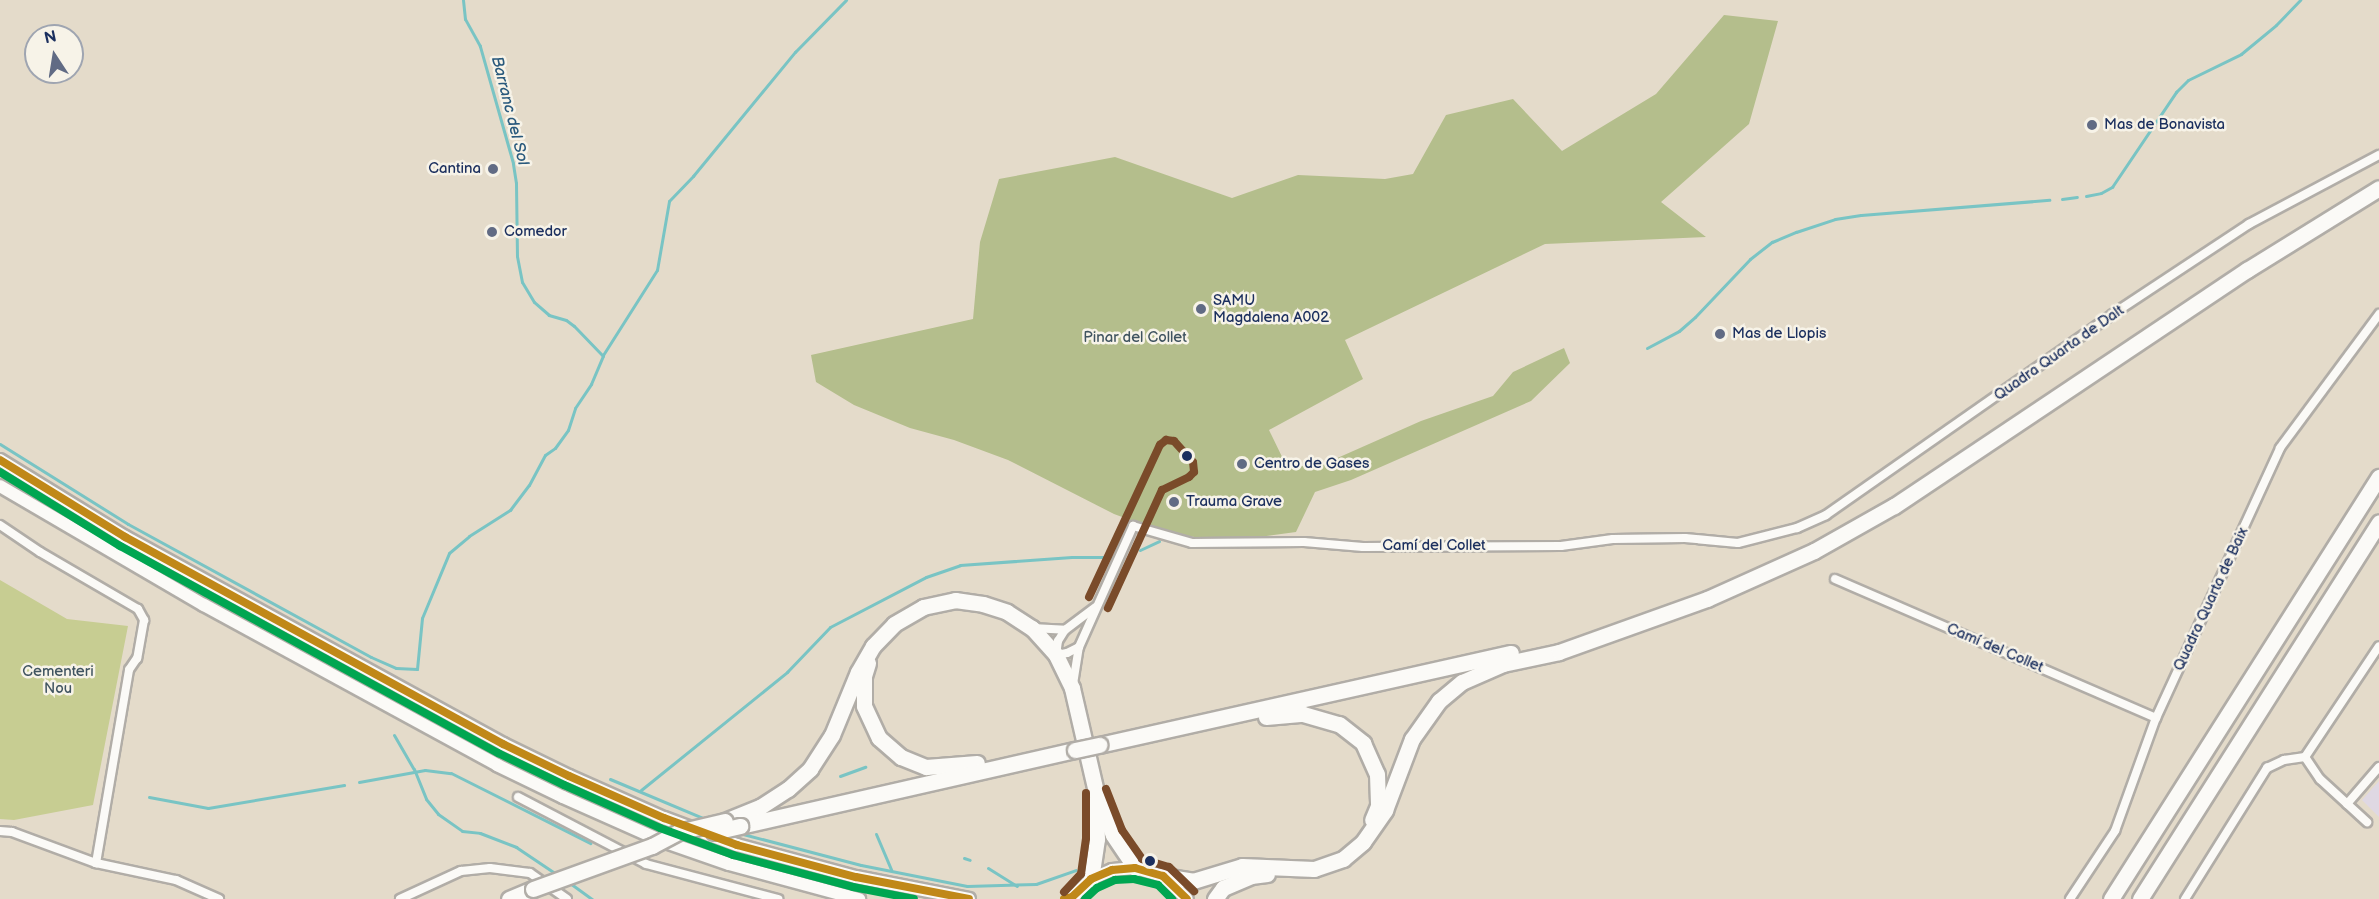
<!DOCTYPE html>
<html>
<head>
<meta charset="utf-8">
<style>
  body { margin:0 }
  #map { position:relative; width:2379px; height:899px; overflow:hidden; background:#e4dbca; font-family:"Balsamiq Sans",sans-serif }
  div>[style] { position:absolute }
  .built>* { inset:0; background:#dfd8e3 }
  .green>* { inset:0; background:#c7cd92 }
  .forest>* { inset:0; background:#b4be8c }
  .stream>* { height:3px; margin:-1.5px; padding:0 1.5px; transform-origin:1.5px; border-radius:1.5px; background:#79c4c4 }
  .roads { filter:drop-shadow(2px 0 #b1ada7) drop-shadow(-2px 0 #b1ada7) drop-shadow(0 2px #b1ada7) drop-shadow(0 -2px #b1ada7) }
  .street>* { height:8px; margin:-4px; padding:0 4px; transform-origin:4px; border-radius:4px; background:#fbfaf7 }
  .secondary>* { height:12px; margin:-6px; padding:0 6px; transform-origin:6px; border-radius:6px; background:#fbfaf7 }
  .highway>* { height:15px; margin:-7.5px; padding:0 7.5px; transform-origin:7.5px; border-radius:7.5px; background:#fbfaf7 }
  .bridges { filter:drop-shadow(2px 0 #b1ada7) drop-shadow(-2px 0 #b1ada7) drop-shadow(0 2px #b1ada7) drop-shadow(0 -2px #b1ada7) }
  .highway-bridge>* { height:15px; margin:-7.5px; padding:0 7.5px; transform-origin:7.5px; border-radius:7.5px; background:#fbfaf7 }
  .bus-1>* { height:8px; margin:-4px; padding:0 4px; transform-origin:4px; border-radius:4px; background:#c08818 }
  .bus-2>* { height:8px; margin:-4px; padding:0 4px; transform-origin:4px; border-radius:4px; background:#00a651 }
  .bus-3>* { height:8px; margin:-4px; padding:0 4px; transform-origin:4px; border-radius:4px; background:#7a4b2a }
  .dots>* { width:16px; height:16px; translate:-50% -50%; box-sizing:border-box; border:3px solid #f7f3e8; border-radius:50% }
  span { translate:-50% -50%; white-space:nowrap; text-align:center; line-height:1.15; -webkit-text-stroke:5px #f7f3e8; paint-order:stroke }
  .poi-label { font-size:15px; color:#1b2f5e }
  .left { translate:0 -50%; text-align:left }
  .right { translate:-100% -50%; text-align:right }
  .park-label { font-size:15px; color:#405460 }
  .street-label { font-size:15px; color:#1b2f5e }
  .water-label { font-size:16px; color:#29597c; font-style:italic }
  .north { position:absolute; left:24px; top:24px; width:60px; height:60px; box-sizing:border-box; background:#f7f3e8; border:2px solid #9fa5b1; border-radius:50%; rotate:348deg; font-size:16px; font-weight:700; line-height:24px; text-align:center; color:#1b2f5e }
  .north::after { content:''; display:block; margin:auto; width:21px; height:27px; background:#616b84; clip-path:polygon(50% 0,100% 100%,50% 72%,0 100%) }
</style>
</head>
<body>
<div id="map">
  <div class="built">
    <i style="clip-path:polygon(2379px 781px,2379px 817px,2362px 800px)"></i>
  </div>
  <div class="green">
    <i style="clip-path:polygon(0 580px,67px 619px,128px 626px,93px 805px,14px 820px,0 819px)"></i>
  </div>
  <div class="forest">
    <i style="clip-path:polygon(1724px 15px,1778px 21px,1749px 124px,1661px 202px,1706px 237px,1545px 244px,1345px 340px,1363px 379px,1269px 430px,1286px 465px,1317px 467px,1421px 421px,1493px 396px,1513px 372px,1564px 348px,1570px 363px,1531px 401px,1351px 480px,1315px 492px,1296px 532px,1223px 542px,1160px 531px,1114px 514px,1008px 460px,954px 440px,910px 428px,854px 405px,816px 382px,811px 355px,973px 319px,980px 242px,999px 179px,1115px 157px,1232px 198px,1298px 175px,1385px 179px,1413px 174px,1446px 115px,1513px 99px,1562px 151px,1656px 94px)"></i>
  </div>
  <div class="stream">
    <i style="left:2086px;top:196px;width:15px;rotate:-11deg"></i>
    <i style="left:2101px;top:193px;width:13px;rotate:-29deg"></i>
    <i style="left:2112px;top:187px;width:115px;rotate:-56deg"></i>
    <i style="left:2176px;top:92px;width:17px;rotate:-45deg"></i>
    <i style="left:2188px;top:80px;width:59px;rotate:-26.1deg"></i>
    <i style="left:2241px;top:54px;width:45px;rotate:-39.6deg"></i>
    <i style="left:2276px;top:25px;width:35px;rotate:-46deg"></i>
    <i style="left:2062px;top:199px;width:15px;rotate:-8deg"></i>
    <i style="left:1647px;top:348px;width:36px;rotate:-28deg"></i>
    <i style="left:1679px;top:331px;width:21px;rotate:-41deg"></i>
    <i style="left:1695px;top:317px;width:80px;rotate:-46.5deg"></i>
    <i style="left:1750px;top:259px;width:28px;rotate:-38deg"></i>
    <i style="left:1772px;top:242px;width:26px;rotate:-23deg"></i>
    <i style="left:1796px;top:232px;width:41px;rotate:-18.4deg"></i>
    <i style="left:1835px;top:219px;width:26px;rotate:-9deg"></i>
    <i style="left:1861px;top:215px;width:189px;rotate:-4.6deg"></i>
    <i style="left:603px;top:355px;width:101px;rotate:-57.6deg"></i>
    <i style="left:657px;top:270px;width:70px;rotate:-80.1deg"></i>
    <i style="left:669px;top:201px;width:35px;rotate:-46deg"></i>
    <i style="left:693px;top:176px;width:161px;rotate:-50.6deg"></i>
    <i style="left:795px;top:52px;width:73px;rotate:-45.6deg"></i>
    <i style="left:0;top:444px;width:151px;rotate:32deg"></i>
    <i style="left:128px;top:524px;width:277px;rotate:28.7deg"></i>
    <i style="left:371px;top:657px;width:27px;rotate:24deg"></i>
    <i style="left:396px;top:668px;width:21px;rotate:3deg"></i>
    <i style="left:417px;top:669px;width:51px;rotate:-84.4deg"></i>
    <i style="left:422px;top:618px;width:70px;rotate:-67.4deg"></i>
    <i style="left:449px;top:553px;width:26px;rotate:-40deg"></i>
    <i style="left:469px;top:536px;width:49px;rotate:-32.4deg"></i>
    <i style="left:510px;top:510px;width:31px;rotate:-53deg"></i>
    <i style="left:529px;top:485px;width:34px;rotate:-62deg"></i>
    <i style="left:545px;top:455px;width:12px;rotate:-35deg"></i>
    <i style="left:555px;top:448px;width:22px;rotate:-54deg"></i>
    <i style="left:568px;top:430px;width:23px;rotate:-72deg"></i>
    <i style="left:575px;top:408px;width:29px;rotate:-56deg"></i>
    <i style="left:591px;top:384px;width:30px;rotate:-67deg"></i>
    <i style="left:603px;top:356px;width:42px;rotate:-134deg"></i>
    <i style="left:574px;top:326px;width:10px;rotate:-143deg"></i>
    <i style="left:566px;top:320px;width:18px;rotate:-164deg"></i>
    <i style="left:549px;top:315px;width:20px;rotate:-139deg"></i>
    <i style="left:534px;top:302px;width:23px;rotate:-121deg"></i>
    <i style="left:522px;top:282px;width:26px;rotate:-101deg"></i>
    <i style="left:517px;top:256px;width:73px;rotate:-90.8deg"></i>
    <i style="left:516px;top:183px;width:20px;rotate:-99deg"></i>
    <i style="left:513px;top:163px;width:122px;rotate:-105.8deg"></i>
    <i style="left:480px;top:46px;width:31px;rotate:-119deg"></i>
    <i style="left:465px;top:19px;width:19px;rotate:-96deg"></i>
    <i style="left:1140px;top:550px;width:21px;rotate:-25deg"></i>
    <i style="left:394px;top:735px;width:39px;rotate:60deg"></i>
    <i style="left:414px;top:769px;width:32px;rotate:68deg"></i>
    <i style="left:426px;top:799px;width:19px;rotate:51deg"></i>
    <i style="left:438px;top:814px;width:29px;rotate:35deg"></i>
    <i style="left:462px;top:831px;width:18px;rotate:6deg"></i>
    <i style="left:480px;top:833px;width:39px;rotate:21deg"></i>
    <i style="left:516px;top:847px;width:48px;rotate:34deg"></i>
    <i style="left:840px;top:776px;width:27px;rotate:-20deg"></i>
    <i style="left:610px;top:779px;width:103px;rotate:22.8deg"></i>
    <i style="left:359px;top:782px;width:67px;rotate:-10.3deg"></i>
    <i style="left:425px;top:770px;width:26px;rotate:7deg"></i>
    <i style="left:451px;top:773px;width:156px;rotate:26.7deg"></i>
    <i style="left:641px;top:790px;width:188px;rotate:-38.9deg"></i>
    <i style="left:787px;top:672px;width:62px;rotate:-46.3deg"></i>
    <i style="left:830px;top:627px;width:108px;rotate:-27.5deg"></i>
    <i style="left:926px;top:577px;width:36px;rotate:-19deg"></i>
    <i style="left:960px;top:565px;width:112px;rotate:-4.1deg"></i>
    <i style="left:1072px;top:557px;width:39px"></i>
    <i style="left:149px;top:797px;width:60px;rotate:10.6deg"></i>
    <i style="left:208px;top:808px;width:138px;rotate:-9.6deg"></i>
    <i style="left:739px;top:833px;width:126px;rotate:14.7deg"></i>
    <i style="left:861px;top:865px;width:108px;rotate:11.2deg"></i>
    <i style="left:967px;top:886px;width:69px;rotate:-1.7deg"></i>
    <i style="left:1036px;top:884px;width:42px;rotate:-19.3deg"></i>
    <i style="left:876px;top:834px;width:39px;rotate:67deg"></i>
    <i style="left:964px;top:858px;width:6px;rotate:18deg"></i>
    <i style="left:988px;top:868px;width:34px;rotate:32deg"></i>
    <i style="left:567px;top:881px;width:31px;rotate:36deg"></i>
  </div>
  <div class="roads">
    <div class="street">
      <i style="left:0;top:525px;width:48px;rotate:34deg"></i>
      <i style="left:40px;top:552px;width:113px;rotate:30.2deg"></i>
      <i style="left:138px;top:609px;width:13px;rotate:61deg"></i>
      <i style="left:144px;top:620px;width:39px;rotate:100deg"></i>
      <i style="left:137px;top:658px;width:14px;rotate:124deg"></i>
      <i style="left:129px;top:670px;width:196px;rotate:99.7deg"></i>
      <i style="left:1835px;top:579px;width:350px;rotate:23.4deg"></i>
      <i style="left:1032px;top:628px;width:33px;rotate:3deg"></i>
      <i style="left:1079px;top:647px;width:13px;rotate:153deg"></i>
      <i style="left:1067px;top:653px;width:11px;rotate:170deg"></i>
      <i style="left:1056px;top:655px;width:14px;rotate:-82deg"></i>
      <i style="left:1058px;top:641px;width:13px;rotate:-58deg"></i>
      <i style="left:1065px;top:630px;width:38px;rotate:-37deg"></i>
      <i style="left:1073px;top:684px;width:37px;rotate:-81deg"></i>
      <i style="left:1079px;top:647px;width:133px;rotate:-65.9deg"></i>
      <i style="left:1133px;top:526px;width:61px;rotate:16.1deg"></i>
      <i style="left:1192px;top:543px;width:112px;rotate:-0.5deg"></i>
      <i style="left:1304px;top:542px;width:59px;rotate:4.8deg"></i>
      <i style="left:1363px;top:547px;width:198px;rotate:-0.3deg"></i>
      <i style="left:1561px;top:546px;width:52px;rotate:-7.7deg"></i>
      <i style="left:1613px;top:539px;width:72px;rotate:-0.8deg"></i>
      <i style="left:1685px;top:538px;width:53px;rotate:5.4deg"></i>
      <i style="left:1738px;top:543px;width:61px;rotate:-14.3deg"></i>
      <i style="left:1797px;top:528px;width:32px;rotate:-24deg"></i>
      <i style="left:1826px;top:515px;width:350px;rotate:-35deg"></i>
      <i style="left:2113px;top:314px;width:163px;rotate:-33.5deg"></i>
      <i style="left:2249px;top:224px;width:147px;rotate:-28deg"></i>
      <i style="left:2305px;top:757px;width:133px;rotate:-56.3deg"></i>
      <i style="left:2305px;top:757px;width:27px;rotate:56deg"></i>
      <i style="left:2320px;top:779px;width:64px;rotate:42.5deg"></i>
      <i style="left:518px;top:797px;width:144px;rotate:27.6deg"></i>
      <i style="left:646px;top:864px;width:137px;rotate:14.9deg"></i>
      <i style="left:2347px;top:804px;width:49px;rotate:-49.1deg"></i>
      <i style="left:0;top:831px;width:12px;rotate:5deg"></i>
      <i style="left:12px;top:832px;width:90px;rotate:20.3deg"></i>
      <i style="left:96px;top:863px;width:82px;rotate:12deg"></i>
      <i style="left:176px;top:880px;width:47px;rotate:23.8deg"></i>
      <i style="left:400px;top:899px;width:67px;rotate:-24.7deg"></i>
      <i style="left:461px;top:871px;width:29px;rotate:-6deg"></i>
      <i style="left:490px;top:868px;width:40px;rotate:7.1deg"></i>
      <i style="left:530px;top:873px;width:45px;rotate:35.1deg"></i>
      <i style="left:2070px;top:899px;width:82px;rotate:-56.5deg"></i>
      <i style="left:2115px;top:831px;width:120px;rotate:-70.1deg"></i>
      <i style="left:2156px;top:718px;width:297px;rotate:-65.3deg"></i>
      <i style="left:2280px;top:448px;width:167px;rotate:-53.5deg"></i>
      <i style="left:2185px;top:899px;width:155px;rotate:-58deg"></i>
      <i style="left:2267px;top:768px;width:19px;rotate:-25deg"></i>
      <i style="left:2284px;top:760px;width:21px;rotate:-8deg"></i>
    </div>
    <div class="secondary">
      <i style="left:0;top:460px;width:147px;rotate:31.6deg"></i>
      <i style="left:125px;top:537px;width:431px;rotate:28.7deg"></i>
      <i style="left:503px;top:744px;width:73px;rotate:25.9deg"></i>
      <i style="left:569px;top:776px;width:104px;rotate:23.9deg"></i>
      <i style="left:664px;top:818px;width:78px;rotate:20.3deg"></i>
      <i style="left:737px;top:845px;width:123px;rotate:15.1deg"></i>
      <i style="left:856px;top:877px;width:115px;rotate:11deg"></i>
      <i style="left:0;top:486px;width:236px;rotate:30.3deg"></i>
      <i style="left:204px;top:605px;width:334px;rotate:28.6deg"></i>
      <i style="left:497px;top:765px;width:73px;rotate:25.9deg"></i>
      <i style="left:563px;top:797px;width:106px;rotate:23.9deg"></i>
      <i style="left:660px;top:840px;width:73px;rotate:19.2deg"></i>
      <i style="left:729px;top:864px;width:135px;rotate:15.1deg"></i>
      <i style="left:1071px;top:899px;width:28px;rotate:-45deg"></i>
      <i style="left:1091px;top:879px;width:23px;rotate:-23deg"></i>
      <i style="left:1112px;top:870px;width:23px;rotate:-5deg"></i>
      <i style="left:1135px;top:868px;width:29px;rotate:16deg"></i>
      <i style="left:1163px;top:876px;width:33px;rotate:44deg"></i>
    </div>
    <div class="highway">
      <i style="left:868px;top:663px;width:14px;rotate:107deg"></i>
      <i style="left:864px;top:676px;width:30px;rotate:90deg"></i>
      <i style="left:864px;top:706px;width:35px;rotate:65deg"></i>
      <i style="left:879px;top:738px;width:29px;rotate:41deg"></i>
      <i style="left:901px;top:757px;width:27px;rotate:22deg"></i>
      <i style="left:926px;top:767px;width:51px;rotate:-4.5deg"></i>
      <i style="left:1266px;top:717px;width:37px;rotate:-5deg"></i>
      <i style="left:1303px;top:714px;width:37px;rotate:16deg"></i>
      <i style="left:1339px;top:724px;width:31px;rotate:38deg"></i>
      <i style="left:1363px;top:743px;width:34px;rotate:66deg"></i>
      <i style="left:1377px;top:774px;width:32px;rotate:88deg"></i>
      <i style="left:1378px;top:806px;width:15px;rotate:113deg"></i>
      <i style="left:1099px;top:745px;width:422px;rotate:-12.6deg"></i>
      <i style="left:725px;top:821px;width:38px;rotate:-22deg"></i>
      <i style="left:760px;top:807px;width:33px;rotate:-33deg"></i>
      <i style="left:788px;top:789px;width:30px;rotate:-42deg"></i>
      <i style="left:810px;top:769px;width:40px;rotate:-57.1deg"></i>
      <i style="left:832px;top:735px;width:68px;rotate:-67.6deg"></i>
      <i style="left:858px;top:672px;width:30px;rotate:-60deg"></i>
      <i style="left:873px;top:646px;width:30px;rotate:-46deg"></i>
      <i style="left:894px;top:624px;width:34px;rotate:-30deg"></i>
      <i style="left:923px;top:607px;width:33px;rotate:-12deg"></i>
      <i style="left:955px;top:600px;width:28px;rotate:8deg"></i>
      <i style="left:983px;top:604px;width:25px;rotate:18deg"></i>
      <i style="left:1007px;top:612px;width:30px;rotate:33deg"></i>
      <i style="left:1032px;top:628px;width:36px;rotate:48deg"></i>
      <i style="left:1056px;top:655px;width:37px;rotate:64deg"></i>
      <i style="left:1072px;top:688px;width:107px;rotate:77deg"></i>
      <i style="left:1096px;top:792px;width:46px;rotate:68.4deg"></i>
      <i style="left:1113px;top:835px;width:40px;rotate:56deg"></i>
      <i style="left:740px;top:826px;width:344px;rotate:-12.8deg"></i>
      <i style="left:1163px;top:876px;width:30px;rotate:9deg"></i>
      <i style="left:1193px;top:881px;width:51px;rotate:-17deg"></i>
      <i style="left:1242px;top:866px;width:72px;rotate:2.4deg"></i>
      <i style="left:1314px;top:869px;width:31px;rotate:-19deg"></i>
      <i style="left:1343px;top:859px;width:26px;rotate:-40deg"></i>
      <i style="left:1363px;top:842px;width:39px;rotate:-55deg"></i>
      <i style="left:1385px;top:810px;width:76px;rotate:-69.2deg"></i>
      <i style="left:1412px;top:739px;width:47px;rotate:-54.6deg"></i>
      <i style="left:1439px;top:701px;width:30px;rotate:-40deg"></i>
      <i style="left:1462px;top:682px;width:45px;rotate:-23.7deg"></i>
      <i style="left:1503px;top:664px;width:57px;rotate:-12.1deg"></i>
      <i style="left:1559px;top:652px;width:157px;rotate:-19.7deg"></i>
      <i style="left:1707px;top:599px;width:117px;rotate:-24.2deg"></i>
      <i style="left:1814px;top:551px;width:92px;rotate:-29.4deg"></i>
      <i style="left:1894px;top:506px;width:425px;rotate:-33.8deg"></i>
      <i style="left:2247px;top:270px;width:155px;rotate:-31.8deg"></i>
      <i style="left:1091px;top:879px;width:40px;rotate:-81.5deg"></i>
      <i style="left:1097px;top:839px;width:38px;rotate:-92deg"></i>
      <i style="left:509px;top:899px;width:26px;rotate:-23deg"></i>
      <i style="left:1215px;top:899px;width:14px;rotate:-54deg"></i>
      <i style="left:1223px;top:888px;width:30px;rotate:-23deg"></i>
      <i style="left:1251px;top:876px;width:16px;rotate:-7deg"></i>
      <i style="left:2111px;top:899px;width:500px;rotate:-57.6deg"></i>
      <i style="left:2140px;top:899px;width:446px;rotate:-57.6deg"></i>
    </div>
  </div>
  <div class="bridges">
    <div class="highway-bridge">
      <i style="left:1075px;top:750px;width:25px;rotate:-12deg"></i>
      <i style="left:714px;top:832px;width:27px;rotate:-13deg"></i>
      <i style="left:533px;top:889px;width:127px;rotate:-19.9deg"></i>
      <i style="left:652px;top:846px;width:30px;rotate:-28deg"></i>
      <i style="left:678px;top:832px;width:48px;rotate:-13.2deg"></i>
    </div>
  </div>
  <div class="bus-1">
    <i style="left:0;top:460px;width:147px;rotate:31.6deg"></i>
    <i style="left:125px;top:537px;width:431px;rotate:28.7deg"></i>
    <i style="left:503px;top:744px;width:73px;rotate:25.9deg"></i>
    <i style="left:569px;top:776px;width:104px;rotate:23.9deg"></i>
    <i style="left:664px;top:818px;width:78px;rotate:20.3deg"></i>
    <i style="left:737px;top:845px;width:123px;rotate:15.1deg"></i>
    <i style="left:856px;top:877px;width:115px;rotate:11deg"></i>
    <i style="left:1064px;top:899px;width:8px;rotate:-14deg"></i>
    <i style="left:1072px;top:897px;width:26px;rotate:-43deg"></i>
    <i style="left:1091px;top:879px;width:23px;rotate:-23deg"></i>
    <i style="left:1112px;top:870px;width:23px;rotate:-5deg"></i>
    <i style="left:1135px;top:868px;width:29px;rotate:16deg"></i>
    <i style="left:1163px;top:876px;width:33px;rotate:44deg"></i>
  </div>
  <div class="bus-2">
    <i style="left:0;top:472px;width:141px;rotate:31.7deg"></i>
    <i style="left:120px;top:546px;width:431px;rotate:28.7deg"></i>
    <i style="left:498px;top:753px;width:73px;rotate:25.9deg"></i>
    <i style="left:564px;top:785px;width:105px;rotate:24.1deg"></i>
    <i style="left:660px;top:828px;width:78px;rotate:20.3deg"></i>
    <i style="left:733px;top:855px;width:124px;rotate:14.9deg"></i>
    <i style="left:853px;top:887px;width:62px;rotate:11.1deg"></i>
    <i style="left:1085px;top:899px;width:16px;rotate:-43deg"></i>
    <i style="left:1097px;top:888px;width:20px;rotate:-24deg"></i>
    <i style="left:1115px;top:880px;width:19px;rotate:-3deg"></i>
    <i style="left:1134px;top:879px;width:25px;rotate:14deg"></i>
    <i style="left:1158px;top:885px;width:20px;rotate:45deg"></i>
  </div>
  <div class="bus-3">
    <i style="left:1089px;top:597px;width:168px;rotate:-65deg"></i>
    <i style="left:1160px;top:445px;width:8px;rotate:-40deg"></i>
    <i style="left:1166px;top:440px;width:8px;rotate:7deg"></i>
    <i style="left:1174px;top:441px;width:28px;rotate:48deg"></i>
    <i style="left:1193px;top:462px;width:10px;rotate:84deg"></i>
    <i style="left:1194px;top:472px;width:7px;rotate:135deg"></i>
    <i style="left:1189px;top:477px;width:30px;rotate:154deg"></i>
    <i style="left:1162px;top:490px;width:130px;rotate:114.6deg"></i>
    <i style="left:1106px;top:789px;width:44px;rotate:68.7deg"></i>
    <i style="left:1122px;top:830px;width:35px;rotate:55deg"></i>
    <i style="left:1142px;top:859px;width:28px;rotate:17deg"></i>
    <i style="left:1169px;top:867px;width:35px;rotate:44deg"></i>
    <i style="left:1064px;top:892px;width:25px;rotate:-47deg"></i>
    <i style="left:1081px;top:874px;width:36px;rotate:-82deg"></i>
    <i style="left:1086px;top:838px;width:45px;rotate:-90deg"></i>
  </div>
  <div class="dots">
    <i style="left:2092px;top:125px;background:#616b84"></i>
    <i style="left:493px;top:169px;background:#616b84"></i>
    <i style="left:492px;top:232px;background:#616b84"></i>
    <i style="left:1201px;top:309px;background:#616b84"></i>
    <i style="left:1720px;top:334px;background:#616b84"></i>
    <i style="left:1187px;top:456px;background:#1b2f5e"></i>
    <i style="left:1242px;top:464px;background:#616b84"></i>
    <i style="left:1174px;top:502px;background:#616b84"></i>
    <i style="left:1150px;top:861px;background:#1b2f5e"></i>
  </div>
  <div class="poi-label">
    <span class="left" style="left:2104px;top:125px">Mas de Bonavista</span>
    <span class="right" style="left:481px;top:169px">Cantina</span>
    <span class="left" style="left:504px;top:232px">Comedor</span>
    <span class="left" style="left:1213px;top:309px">SAMU<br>Magdalena A002</span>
    <span class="left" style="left:1732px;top:334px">Mas de Llopis</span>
    <span class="left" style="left:1254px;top:464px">Centro de Gases</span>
    <span class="left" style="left:1186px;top:502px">Trauma Grave</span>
  </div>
  <div class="park-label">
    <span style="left:1135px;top:338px">Pinar del Collet</span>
    <span style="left:58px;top:680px">Cementeri<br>Nou</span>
  </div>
  <div class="street-label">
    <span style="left:2059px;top:353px;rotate:-35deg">Quadra Quarta de Dalt</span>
    <span style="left:1434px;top:546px">Camí del Collet</span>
    <span style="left:2211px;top:599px;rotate:-65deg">Quadra Quarta de Baix</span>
    <span style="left:1995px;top:648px;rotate:23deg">Camí del Collet</span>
  </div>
  <div class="water-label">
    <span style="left:509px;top:111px;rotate:76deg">Barranc del Sol</span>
  </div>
  <div class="north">N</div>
</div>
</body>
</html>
